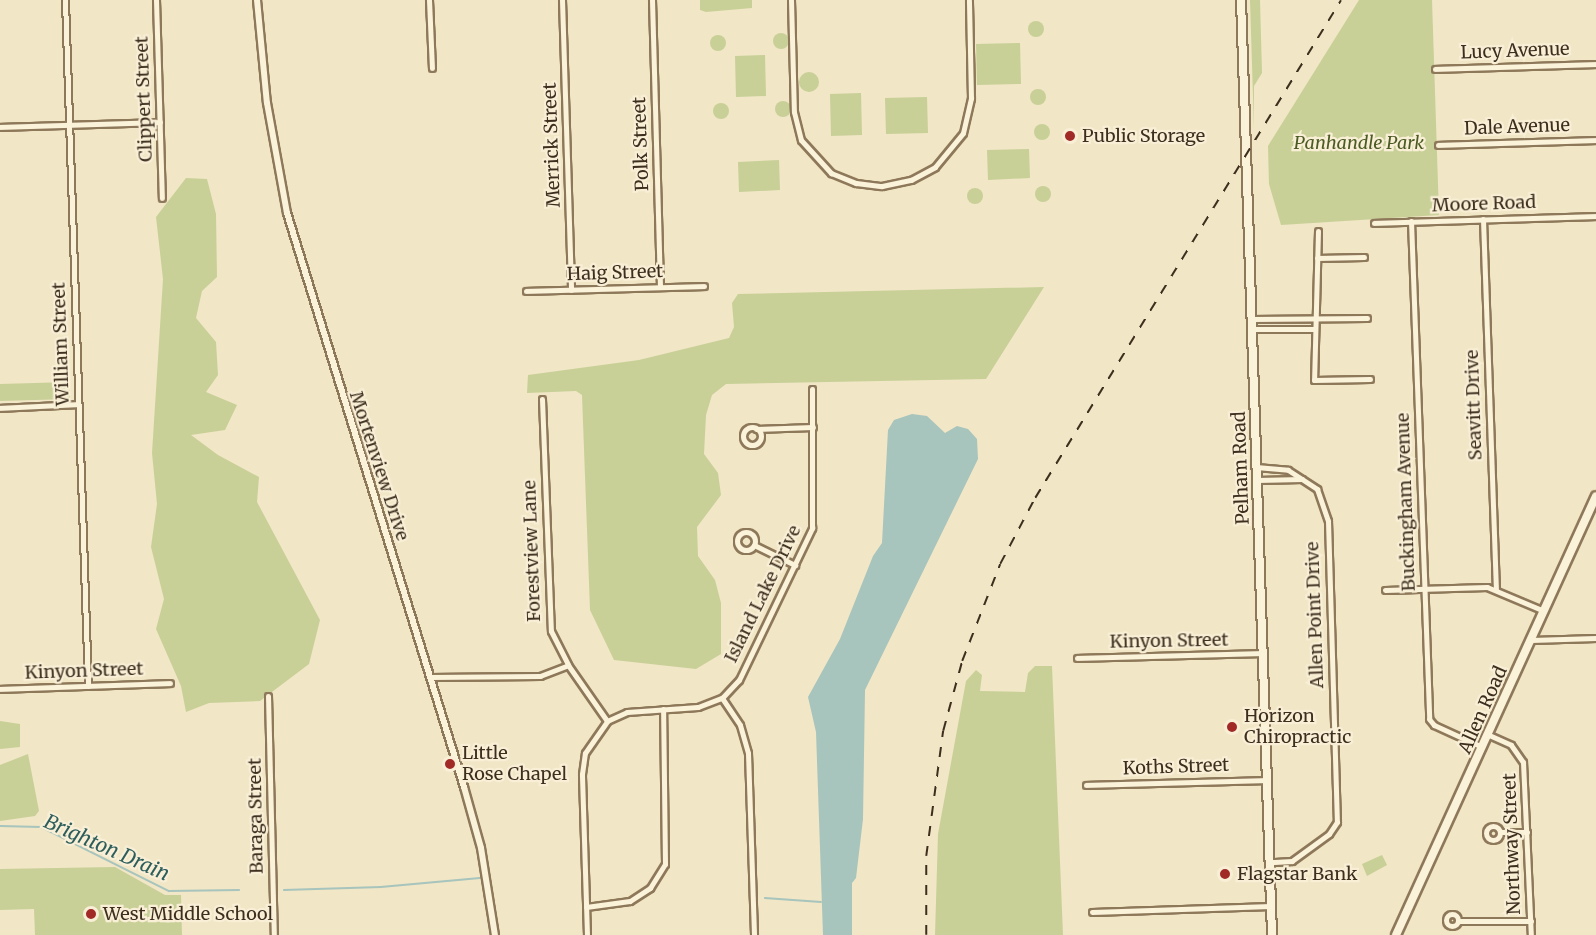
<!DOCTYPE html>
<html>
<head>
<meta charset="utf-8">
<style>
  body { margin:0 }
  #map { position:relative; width:1596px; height:935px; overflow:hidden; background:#f1e6c5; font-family:Merriweather,serif }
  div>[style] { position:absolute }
  .green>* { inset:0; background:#c8d098 }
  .round { border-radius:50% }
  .water>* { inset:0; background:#a7c4bd }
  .stream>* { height:1.5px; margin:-0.75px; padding:0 0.75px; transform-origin:0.75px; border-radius:0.75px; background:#a7c4bd }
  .roads { filter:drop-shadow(2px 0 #8e785a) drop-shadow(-2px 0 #8e785a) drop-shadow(0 2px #8e785a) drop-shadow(0 -2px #8e785a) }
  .minor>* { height:5px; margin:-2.5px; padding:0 2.5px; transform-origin:2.5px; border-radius:2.5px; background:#fbf2da }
  .minor>.ring { margin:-2.5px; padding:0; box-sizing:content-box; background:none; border:5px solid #fbf2da; border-radius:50% }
  .tertiary>* { height:6px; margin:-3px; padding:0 3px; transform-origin:3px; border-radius:3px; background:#fbf2da }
  .secondary>* { height:8px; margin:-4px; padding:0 4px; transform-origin:4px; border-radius:4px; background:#fbf2da }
  .rail>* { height:1.5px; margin-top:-0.75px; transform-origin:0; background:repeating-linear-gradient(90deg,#3d2e1e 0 10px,transparent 0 20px) }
  .dots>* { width:16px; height:16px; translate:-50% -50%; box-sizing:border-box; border:3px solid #f8efd6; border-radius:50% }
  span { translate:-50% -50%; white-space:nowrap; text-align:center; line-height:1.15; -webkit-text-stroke:4.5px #f8efd6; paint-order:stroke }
  .street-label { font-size:18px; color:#3d2e1e }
  .poi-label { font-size:18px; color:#3d2e1e }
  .left { translate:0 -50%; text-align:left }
  .park-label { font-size:18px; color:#4b5b24; font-style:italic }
  .water-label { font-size:20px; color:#2d5e5c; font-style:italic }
</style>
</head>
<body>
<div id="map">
  <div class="green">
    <i style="clip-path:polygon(700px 0,752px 0,752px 8px,706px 12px,700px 10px)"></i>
    <i style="clip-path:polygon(1250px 0,1260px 0,1262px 73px,1254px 86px,1254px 129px)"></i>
    <i style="clip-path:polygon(1359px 0,1432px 0,1439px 215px,1281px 225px,1269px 184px,1268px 146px)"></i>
    <i class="round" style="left:1028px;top:21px;width:16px;height:16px"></i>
    <i class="round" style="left:773px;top:33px;width:16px;height:16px"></i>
    <i class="round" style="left:710px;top:35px;width:16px;height:16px"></i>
    <i style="clip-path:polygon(1020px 43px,1021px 84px,977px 85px,976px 44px)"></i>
    <i style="clip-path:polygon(765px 55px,766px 96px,736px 97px,735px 56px)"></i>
    <i class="round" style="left:799px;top:72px;width:20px;height:20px"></i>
    <i class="round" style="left:1030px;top:89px;width:16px;height:16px"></i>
    <i style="clip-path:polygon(861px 93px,862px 135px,831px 136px,830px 94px)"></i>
    <i style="clip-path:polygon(927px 97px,928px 133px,886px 134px,885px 98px)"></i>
    <i class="round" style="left:775px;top:101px;width:16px;height:16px"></i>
    <i class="round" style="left:713px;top:103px;width:16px;height:16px"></i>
    <i class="round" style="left:1034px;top:124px;width:16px;height:16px"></i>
    <i style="clip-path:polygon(1029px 149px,1030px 178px,988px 180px,987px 150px)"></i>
    <i style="clip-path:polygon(779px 160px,780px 190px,739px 192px,738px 162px)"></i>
    <i style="clip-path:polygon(186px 178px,207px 179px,216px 214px,217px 277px,202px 291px,196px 318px,216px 342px,218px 375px,206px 392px,237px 405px,225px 430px,191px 435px,218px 455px,259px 477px,257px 502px,320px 620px,309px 664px,260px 701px,209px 703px,186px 712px,181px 686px,156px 629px,164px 599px,151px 547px,157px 504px,152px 453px,163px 279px,156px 217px)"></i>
    <i class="round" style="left:1035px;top:186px;width:16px;height:16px"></i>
    <i class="round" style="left:967px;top:188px;width:16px;height:16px"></i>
    <i style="clip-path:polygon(1044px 287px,986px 379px,726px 384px,712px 395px,706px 415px,704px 454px,718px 473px,721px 495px,697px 527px,698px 556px,715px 580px,721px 603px,721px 654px,696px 669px,614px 660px,590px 610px,582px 395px,576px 391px,527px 393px,528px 375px,639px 360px,729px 338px,734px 327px,732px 303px,738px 294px)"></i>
    <i style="clip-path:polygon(70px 382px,70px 399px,0 401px,0 384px)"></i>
    <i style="clip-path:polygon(1035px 666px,1052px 666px,1063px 935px,935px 935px,938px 834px,966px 681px,976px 670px,982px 675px,980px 691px,1025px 692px,1028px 673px)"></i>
    <i style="clip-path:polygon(0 721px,20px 724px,20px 747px,0 749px)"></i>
    <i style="clip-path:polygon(28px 754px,39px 811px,35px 816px,0 821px,0 765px)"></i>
    <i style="clip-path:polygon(1382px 855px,1387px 865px,1367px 876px,1362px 864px)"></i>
    <i style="clip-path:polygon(115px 867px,165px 895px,181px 895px,182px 935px,35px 935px,34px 909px,0 910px,0 869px)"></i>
  </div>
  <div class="water">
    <i style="clip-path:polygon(912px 414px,927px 416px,945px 433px,957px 426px,968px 429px,977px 439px,978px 459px,865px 690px,863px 819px,856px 878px,852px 883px,852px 935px,823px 935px,816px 732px,808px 697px,840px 639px,873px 556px,882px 543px,888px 430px,894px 420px)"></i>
  </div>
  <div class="stream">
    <i style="left:0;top:826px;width:41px;rotate:1.4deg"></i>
    <i style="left:41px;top:827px;width:143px;rotate:26.6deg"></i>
    <i style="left:169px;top:891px;width:70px;rotate:-0.8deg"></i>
    <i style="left:284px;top:890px;width:97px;rotate:-1.8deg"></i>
    <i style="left:381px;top:887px;width:99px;rotate:-5.2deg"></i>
    <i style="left:765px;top:898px;width:56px;rotate:4.1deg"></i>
  </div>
  <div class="roads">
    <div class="minor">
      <i style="left:65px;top:0;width:686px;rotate:88.08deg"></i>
      <i style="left:156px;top:0;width:198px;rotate:88.3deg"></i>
      <i style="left:429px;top:0;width:68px;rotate:87.5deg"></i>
      <i style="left:562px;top:0;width:290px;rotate:88.2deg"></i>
      <i style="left:652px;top:0;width:287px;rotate:88.4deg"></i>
      <i style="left:791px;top:0;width:112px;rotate:88.5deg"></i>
      <i style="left:794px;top:112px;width:29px;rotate:76deg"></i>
      <i style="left:801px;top:140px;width:45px;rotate:47.7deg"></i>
      <i style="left:831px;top:173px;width:27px;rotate:22deg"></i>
      <i style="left:856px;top:183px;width:26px;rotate:7deg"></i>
      <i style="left:882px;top:186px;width:30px;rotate:-12deg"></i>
      <i style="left:911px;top:180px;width:27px;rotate:-28deg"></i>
      <i style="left:935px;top:167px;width:44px;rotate:-50.5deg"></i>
      <i style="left:963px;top:133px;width:36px;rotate:-77deg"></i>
      <i style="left:971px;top:98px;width:98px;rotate:-91.2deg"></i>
      <i style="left:1435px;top:69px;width:161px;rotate:-1.8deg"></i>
      <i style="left:0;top:127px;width:160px;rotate:-1.8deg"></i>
      <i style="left:1438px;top:145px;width:158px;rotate:-1.8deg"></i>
      <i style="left:1483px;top:219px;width:371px;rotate:88deg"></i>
      <i style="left:1411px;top:221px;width:498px;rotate:87.9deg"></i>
      <i style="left:1429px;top:719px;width:8px;rotate:50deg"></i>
      <i style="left:1434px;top:725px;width:53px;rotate:24.6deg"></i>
      <i style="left:1374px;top:223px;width:222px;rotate:-1.8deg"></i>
      <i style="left:1318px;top:231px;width:149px;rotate:91.5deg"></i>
      <i style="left:1314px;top:380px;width:56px;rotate:-1deg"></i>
      <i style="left:1317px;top:258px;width:47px;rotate:-1.2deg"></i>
      <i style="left:526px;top:291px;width:178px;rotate:-1.6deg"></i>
      <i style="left:1252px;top:319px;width:115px;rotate:-0.5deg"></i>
      <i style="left:1252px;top:329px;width:62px"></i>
      <i style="left:542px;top:399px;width:232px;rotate:87.8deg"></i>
      <i style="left:551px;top:631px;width:38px;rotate:63deg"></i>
      <i style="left:568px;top:665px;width:68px;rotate:55.1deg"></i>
      <i style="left:0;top:408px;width:78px;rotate:-2.9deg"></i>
      <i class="ring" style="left:743px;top:427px;width:13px;height:13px"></i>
      <i style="left:756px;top:429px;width:57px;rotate:-2deg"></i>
      <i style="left:1256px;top:467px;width:32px;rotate:5deg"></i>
      <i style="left:1288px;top:470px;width:35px;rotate:33deg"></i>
      <i style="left:1317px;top:489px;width:34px;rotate:71deg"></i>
      <i style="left:1328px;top:521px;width:301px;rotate:88.3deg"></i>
      <i style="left:1337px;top:822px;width:14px;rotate:124deg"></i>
      <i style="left:1329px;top:834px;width:46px;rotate:143.9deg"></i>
      <i style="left:1292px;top:861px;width:22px;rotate:177deg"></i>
      <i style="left:1257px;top:480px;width:45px;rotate:-1.3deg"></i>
      <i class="ring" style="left:737px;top:532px;width:13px;height:13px"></i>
      <i style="left:754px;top:545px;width:46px;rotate:26deg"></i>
      <i style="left:1385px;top:590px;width:102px;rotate:-1.7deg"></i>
      <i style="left:1487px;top:587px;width:62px;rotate:22.8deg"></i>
      <i style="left:1531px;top:640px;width:65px;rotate:-1.8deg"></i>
      <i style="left:1077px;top:658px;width:185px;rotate:-1.5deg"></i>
      <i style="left:430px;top:677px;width:110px;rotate:-0.5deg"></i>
      <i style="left:540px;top:676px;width:30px;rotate:-21deg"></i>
      <i style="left:0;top:689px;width:170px;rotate:-2deg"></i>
      <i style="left:268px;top:696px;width:239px;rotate:88.6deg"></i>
      <i style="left:722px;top:698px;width:32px;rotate:56deg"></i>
      <i style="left:740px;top:725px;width:29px;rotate:74deg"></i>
      <i style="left:748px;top:753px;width:182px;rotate:88.1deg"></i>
      <i style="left:1489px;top:735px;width:24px;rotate:24deg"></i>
      <i style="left:1511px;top:745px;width:21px;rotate:55deg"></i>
      <i style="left:1523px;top:762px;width:173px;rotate:87.4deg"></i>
      <i style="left:1086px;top:785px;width:181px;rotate:-1.6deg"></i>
      <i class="ring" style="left:1486px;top:826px;width:9px;height:9px"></i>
      <i style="left:1500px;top:832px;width:27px"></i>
      <i style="left:586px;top:907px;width:44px;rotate:-7.8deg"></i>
      <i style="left:630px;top:901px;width:24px;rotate:-33deg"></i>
      <i style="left:650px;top:888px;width:28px;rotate:-58deg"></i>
      <i style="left:665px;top:864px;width:155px;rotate:-90.7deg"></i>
      <i style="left:1092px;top:912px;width:179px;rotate:-1.9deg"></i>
      <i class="ring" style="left:1446px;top:914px;width:7px;height:7px"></i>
      <i style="left:1458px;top:921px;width:73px"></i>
      <i style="left:587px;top:935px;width:161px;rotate:-91.8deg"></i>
      <i style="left:582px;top:774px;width:21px;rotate:-82deg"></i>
      <i style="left:585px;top:753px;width:39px;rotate:-55deg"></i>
      <i style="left:607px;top:721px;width:22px;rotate:-24deg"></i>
      <i style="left:627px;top:712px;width:71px;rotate:-4deg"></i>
      <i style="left:698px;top:707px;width:26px;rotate:-21deg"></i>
      <i style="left:722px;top:698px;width:25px;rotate:-47deg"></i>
      <i style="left:739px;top:680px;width:169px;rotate:-64.3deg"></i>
      <i style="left:812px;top:528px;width:139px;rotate:-90deg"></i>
    </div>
    <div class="tertiary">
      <i style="left:257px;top:0;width:103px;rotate:84.5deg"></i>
      <i style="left:267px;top:103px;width:112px;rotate:79.7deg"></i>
      <i style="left:287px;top:213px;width:601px;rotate:72.86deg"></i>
      <i style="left:464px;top:787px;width:63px;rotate:74.4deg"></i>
      <i style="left:481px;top:848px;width:88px;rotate:80.9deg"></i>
    </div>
    <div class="secondary">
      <i style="left:1241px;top:0;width:936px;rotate:88.1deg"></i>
      <i style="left:1396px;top:935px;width:482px;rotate:-65.5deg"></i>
    </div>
  </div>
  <div class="rail">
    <i style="left:926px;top:935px;width:79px;rotate:-90deg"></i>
    <i style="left:926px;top:856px;width:126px;rotate:-82.3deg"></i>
    <i style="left:943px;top:731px;width:73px;rotate:-74.8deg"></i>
    <i style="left:962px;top:661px;width:104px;rotate:-68.6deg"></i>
    <i style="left:1000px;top:564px;width:75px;rotate:-62.1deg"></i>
    <i style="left:1035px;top:498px;width:584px;rotate:-58.43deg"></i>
  </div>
  <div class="dots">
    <i style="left:1070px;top:136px;background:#a12a26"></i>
    <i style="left:1232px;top:727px;background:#a12a26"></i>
    <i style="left:450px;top:764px;background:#a12a26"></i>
    <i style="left:1225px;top:874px;background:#a12a26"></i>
    <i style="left:91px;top:914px;background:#a12a26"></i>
  </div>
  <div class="street-label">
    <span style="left:1515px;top:51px;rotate:-2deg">Lucy Avenue</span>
    <span style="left:144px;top:99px;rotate:-92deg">Clippert Street</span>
    <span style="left:1517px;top:127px;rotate:-2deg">Dale Avenue</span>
    <span style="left:641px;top:144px;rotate:-92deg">Polk Street</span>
    <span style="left:552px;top:145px;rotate:-92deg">Merrick Street</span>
    <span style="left:1484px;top:204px;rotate:-2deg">Moore Road</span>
    <span style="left:615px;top:273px;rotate:-2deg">Haig Street</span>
    <span style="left:61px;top:344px;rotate:-92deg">William Street</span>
    <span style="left:1474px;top:405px;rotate:-92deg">Seavitt Drive</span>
    <span style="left:379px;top:466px;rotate:72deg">Mortenview Drive</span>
    <span style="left:1241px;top:468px;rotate:-92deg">Pelham Road</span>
    <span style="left:1406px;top:502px;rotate:-92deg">Buckingham Avenue</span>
    <span style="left:532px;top:551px;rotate:-92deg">Forestview Lane</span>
    <span style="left:763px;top:594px;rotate:-64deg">Island Lake Drive</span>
    <span style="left:1315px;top:615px;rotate:-92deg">Allen Point Drive</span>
    <span style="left:1169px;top:641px;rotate:-1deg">Kinyon Street</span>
    <span style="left:84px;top:671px;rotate:-2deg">Kinyon Street</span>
    <span style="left:1483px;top:710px;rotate:-66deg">Allen Road</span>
    <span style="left:1176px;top:767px;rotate:-2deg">Koths Street</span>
    <span style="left:256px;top:816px;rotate:-91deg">Baraga Street</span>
    <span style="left:1512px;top:844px;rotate:-92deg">Northway Street</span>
  </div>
  <div class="poi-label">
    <span class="left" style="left:1082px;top:136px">Public Storage</span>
    <span class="left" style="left:1244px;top:727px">Horizon<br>Chiropractic</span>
    <span class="left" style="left:462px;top:764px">Little<br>Rose Chapel</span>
    <span class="left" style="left:1237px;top:874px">Flagstar Bank</span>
    <span class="left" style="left:103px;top:914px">West Middle School</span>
  </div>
  <div class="park-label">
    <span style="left:1359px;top:143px">Panhandle Park</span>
  </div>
  <div class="water-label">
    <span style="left:107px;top:847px;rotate:24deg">Brighton Drain</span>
  </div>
</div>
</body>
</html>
